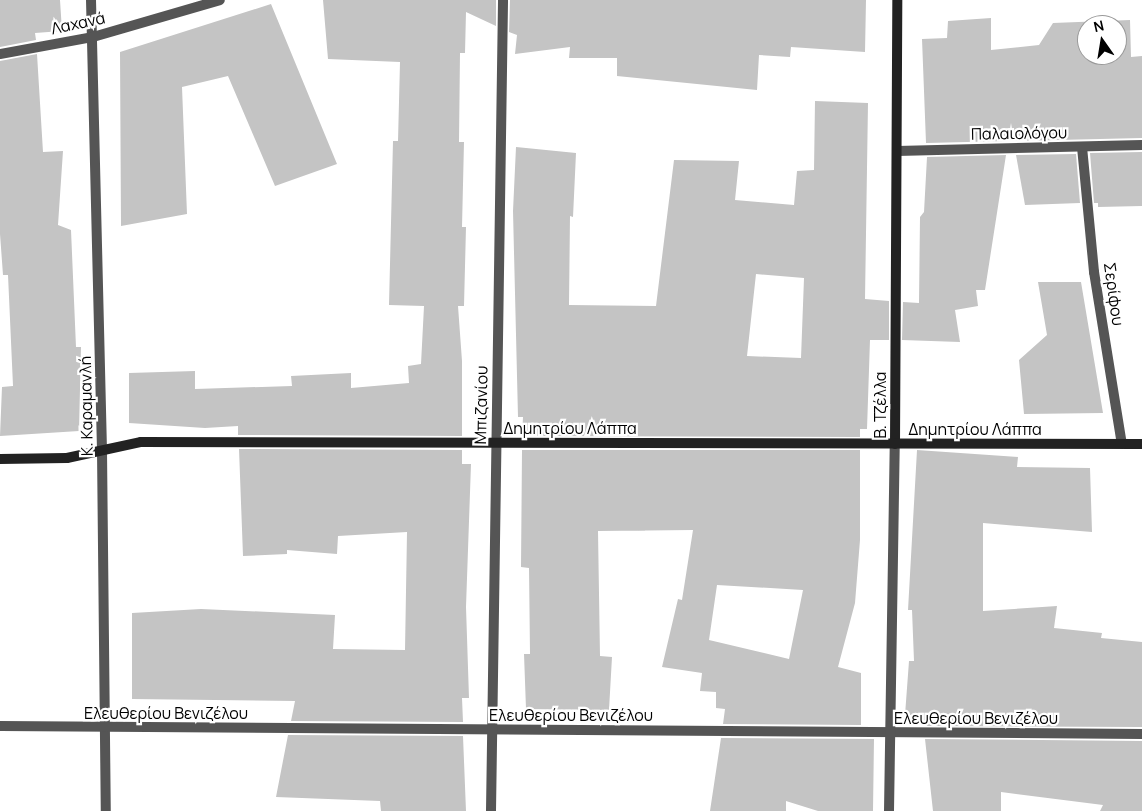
<!DOCTYPE html>
<html>
<head>
<meta charset="utf-8">
<style>
  body { margin:0 }
  #map { position:relative; width:1142px; height:811px; overflow:hidden; background:#fff; font-family:Manrope,sans-serif }
  div>[style] { position:absolute }
  .building>* { inset:0; background:#c4c4c4 }
  .street>* { height:10px; margin:-5px; padding:0 5px; transform-origin:5px; border-radius:5px; background:#555 }
  .secondary>* { height:10px; margin:-5px; padding:0 5px; transform-origin:5px; border-radius:5px; background:#222 }
  span { translate:-50% -50%; white-space:nowrap; text-align:center; line-height:1.15; -webkit-text-stroke:4.5px #fff; paint-order:stroke }
  .street-label { font-size:16px; color:#000 }
  .north { position:absolute; left:1077px; top:15px; width:50px; height:50px; box-sizing:border-box; background:#fff; border:1px solid #999; border-radius:50%; rotate:347deg; font-size:14px; font-weight:700; line-height:20px; text-align:center; color:#000 }
  .north::after { content:''; display:block; margin:auto; width:18px; height:22px; background:#000; clip-path:polygon(50% 0,100% 100%,50% 72%,0 100%) }
</style>
</head>
<body>
<div id="map">
  <div class="building">
    <i style="clip-path:polygon(0 0,60px 0,62px 31px,35px 33px,36px 40px,0 47px)"></i>
    <i style="clip-path:polygon(323px 0,496px 0,496px 26px,466px 12px,465px 53px,460px 53px,459px 142px,464px 142px,462px 227px,466px 227px,464px 306px,458px 306px,462px 361px,462px 436px,238px 435px,238px 426px,205px 428px,129px 423px,129px 373px,195px 371px,195px 389px,292px 386px,291px 376px,351px 373px,351px 388px,409px 383px,408px 366px,421px 364px,424px 306px,389px 305px,393px 141px,398px 141px,400px 62px,328px 59px)"></i>
    <i style="clip-path:polygon(510px 0,866px 0,865px 52px,791px 47px,790px 57px,759px 55px,757px 90px,617px 76px,617px 58px,569px 58px,570px 47px,515px 54px,517px 35px,509px 32px)"></i>
    <i style="clip-path:polygon(271px 4px,337px 164px,275px 186px,228px 76px,182px 87px,187px 214px,121px 226px,120px 52px)"></i>
    <i style="clip-path:polygon(evenodd,991px 18px,991px 50px,1039px 45px,1053px 23px,1130px 20px,1131px 57px,1142px 56px,1142px 138px,1014px 141px,1011px 123px,1008px 141px,926px 143px,922px 39px,947px 38px,948px 21px,991px 18px,1087px 25px,1117px 25px,1117px 55px,1087px 55px,1087px 25px)"></i>
    <i style="clip-path:polygon(37px 54px,43px 152px,63px 151px,58px 225px,71px 230px,76px 347px,81px 347px,79px 431px,0 436px,2px 387px,13px 386px,8px 275px,3px 275px,0 234px,0 61px)"></i>
    <i style="clip-path:polygon(evenodd,815px 101px,868px 103px,865px 299px,889px 301px,889px 340px,870px 340px,867px 429px,860px 429px,860px 437px,522px 436px,523px 417px,518px 417px,513px 211px,516px 147px,576px 153px,573px 217px,570px 216px,569px 305px,656px 306px,674px 160px,739px 161px,735px 200px,794px 205px,797px 171px,814px 170px,815px 101px,756px 274px,804px 278px,801px 358px,747px 356px,756px 274px)"></i>
    <i style="clip-path:polygon(1142px 152px,1142px 206px,1098px 207px,1098px 203px,1094px 203px,1090px 153px)"></i>
    <i style="clip-path:polygon(1076px 154px,1080px 203px,1025px 205px,1016px 155px)"></i>
    <i style="clip-path:polygon(1006px 155px,985px 290px,976px 290px,978px 306px,955px 310px,960px 342px,902px 340px,903px 302px,919px 303px,920px 217px,924px 212px,927px 157px)"></i>
    <i style="clip-path:polygon(1038px 282px,1081px 282px,1103px 413px,1024px 414px,1019px 360px,1047px 335px)"></i>
    <i style="clip-path:polygon(239px 449px,462px 450px,462px 464px,471px 464px,466px 607px,469px 698px,462px 698px,463px 722px,291px 721px,295px 701px,132px 699px,132px 613px,201px 609px,335px 615px,333px 649px,405px 650px,407px 532px,338px 536px,337px 554px,287px 550px,287px 554px,243px 556px)"></i>
    <i style="clip-path:polygon(evenodd,522px 450px,860px 450px,860px 540px,855px 603px,838px 667px,861px 673px,861px 725px,723px 724px,725px 709px,716px 708px,716px 692px,700px 691px,702px 673px,662px 667px,678px 599px,682px 600px,693px 530px,598px 531px,600px 656px,612px 657px,609px 710px,526px 709px,524px 654px,530px 654px,529px 568px,521px 567px,522px 450px,717px 585px,803px 590px,789px 659px,709px 640px,717px 585px)"></i>
    <i style="clip-path:polygon(917px 450px,1018px 457px,1017px 467px,1090px 468px,1092px 532px,983px 523px,983px 611px,1057px 606px,1054px 628px,1102px 633px,1101px 638px,1142px 642px,1142px 727px,923px 726px,922px 715px,905px 715px,909px 661px,914px 661px,912px 610px,908px 610px)"></i>
    <i style="clip-path:polygon(288px 735px,463px 736px,466px 811px,381px 811px,380px 801px,276px 797px)"></i>
    <i style="clip-path:polygon(721px 738px,874px 739px,873px 811px,818px 811px,786px 801px,786px 811px,710px 811px)"></i>
    <i style="clip-path:polygon(925px 739px,1142px 741px,1142px 811px,1100px 811px,1103px 805px,1001px 792px,1001px 811px,933px 811px)"></i>
  </div>
  <div class="street">
    <i style="left:91px;top:0;width:451px;rotate:88.6deg"></i>
    <i style="left:102px;top:451px;width:360px;rotate:89.4deg"></i>
    <i style="left:0;top:54px;width:95px;rotate:-10.4deg"></i>
    <i style="left:93px;top:37px;width:132px;rotate:-16.2deg"></i>
    <i style="left:1082px;top:147px;width:126px;rotate:84.5deg"></i>
    <i style="left:1094px;top:272px;width:174px;rotate:80.8deg"></i>
    <i style="left:897px;top:151px;width:245px;rotate:-1.4deg"></i>
    <i style="left:0;top:726px;width:1142px;rotate:0.4deg"></i>
    <i style="left:491px;top:811px;width:811px;rotate:-89.15deg"></i>
    <i style="left:889px;top:811px;width:367px;rotate:-89.1deg"></i>
  </div>
  <div class="secondary">
    <i style="left:895px;top:444px;width:444px;rotate:-89.7deg"></i>
    <i style="left:0;top:459px;width:67px;rotate:-0.9deg"></i>
    <i style="left:67px;top:458px;width:76px;rotate:-12.2deg"></i>
    <i style="left:141px;top:442px;width:1001px;rotate:0.11deg"></i>
  </div>
  <div class="street-label">
    <span style="left:78px;top:23px;rotate:-12deg">Λαχανά</span>
    <span style="left:1019px;top:133px;rotate:-1deg">Παλαιολόγου</span>
    <span style="left:1114px;top:294px;rotate:82deg">Σερίφου</span>
    <span style="left:481px;top:405px;rotate:-89deg">Μπιζανίου</span>
    <span style="left:880px;top:405px;rotate:-90deg">Β. Τζέλλα</span>
    <span style="left:86px;top:406px;rotate:-91deg">Κ. Καραμανλή</span>
    <span style="left:570px;top:428px">Δημητρίου Λάππα</span>
    <span style="left:975px;top:429px">Δημητρίου Λάππα</span>
    <span style="left:166px;top:713px">Ελευθερίου Βενιζέλου</span>
    <span style="left:571px;top:715px">Ελευθερίου Βενιζέλου</span>
    <span style="left:976px;top:718px">Ελευθερίου Βενιζέλου</span>
  </div>
  <div class="north">N</div>
</div>
</body>
</html>
